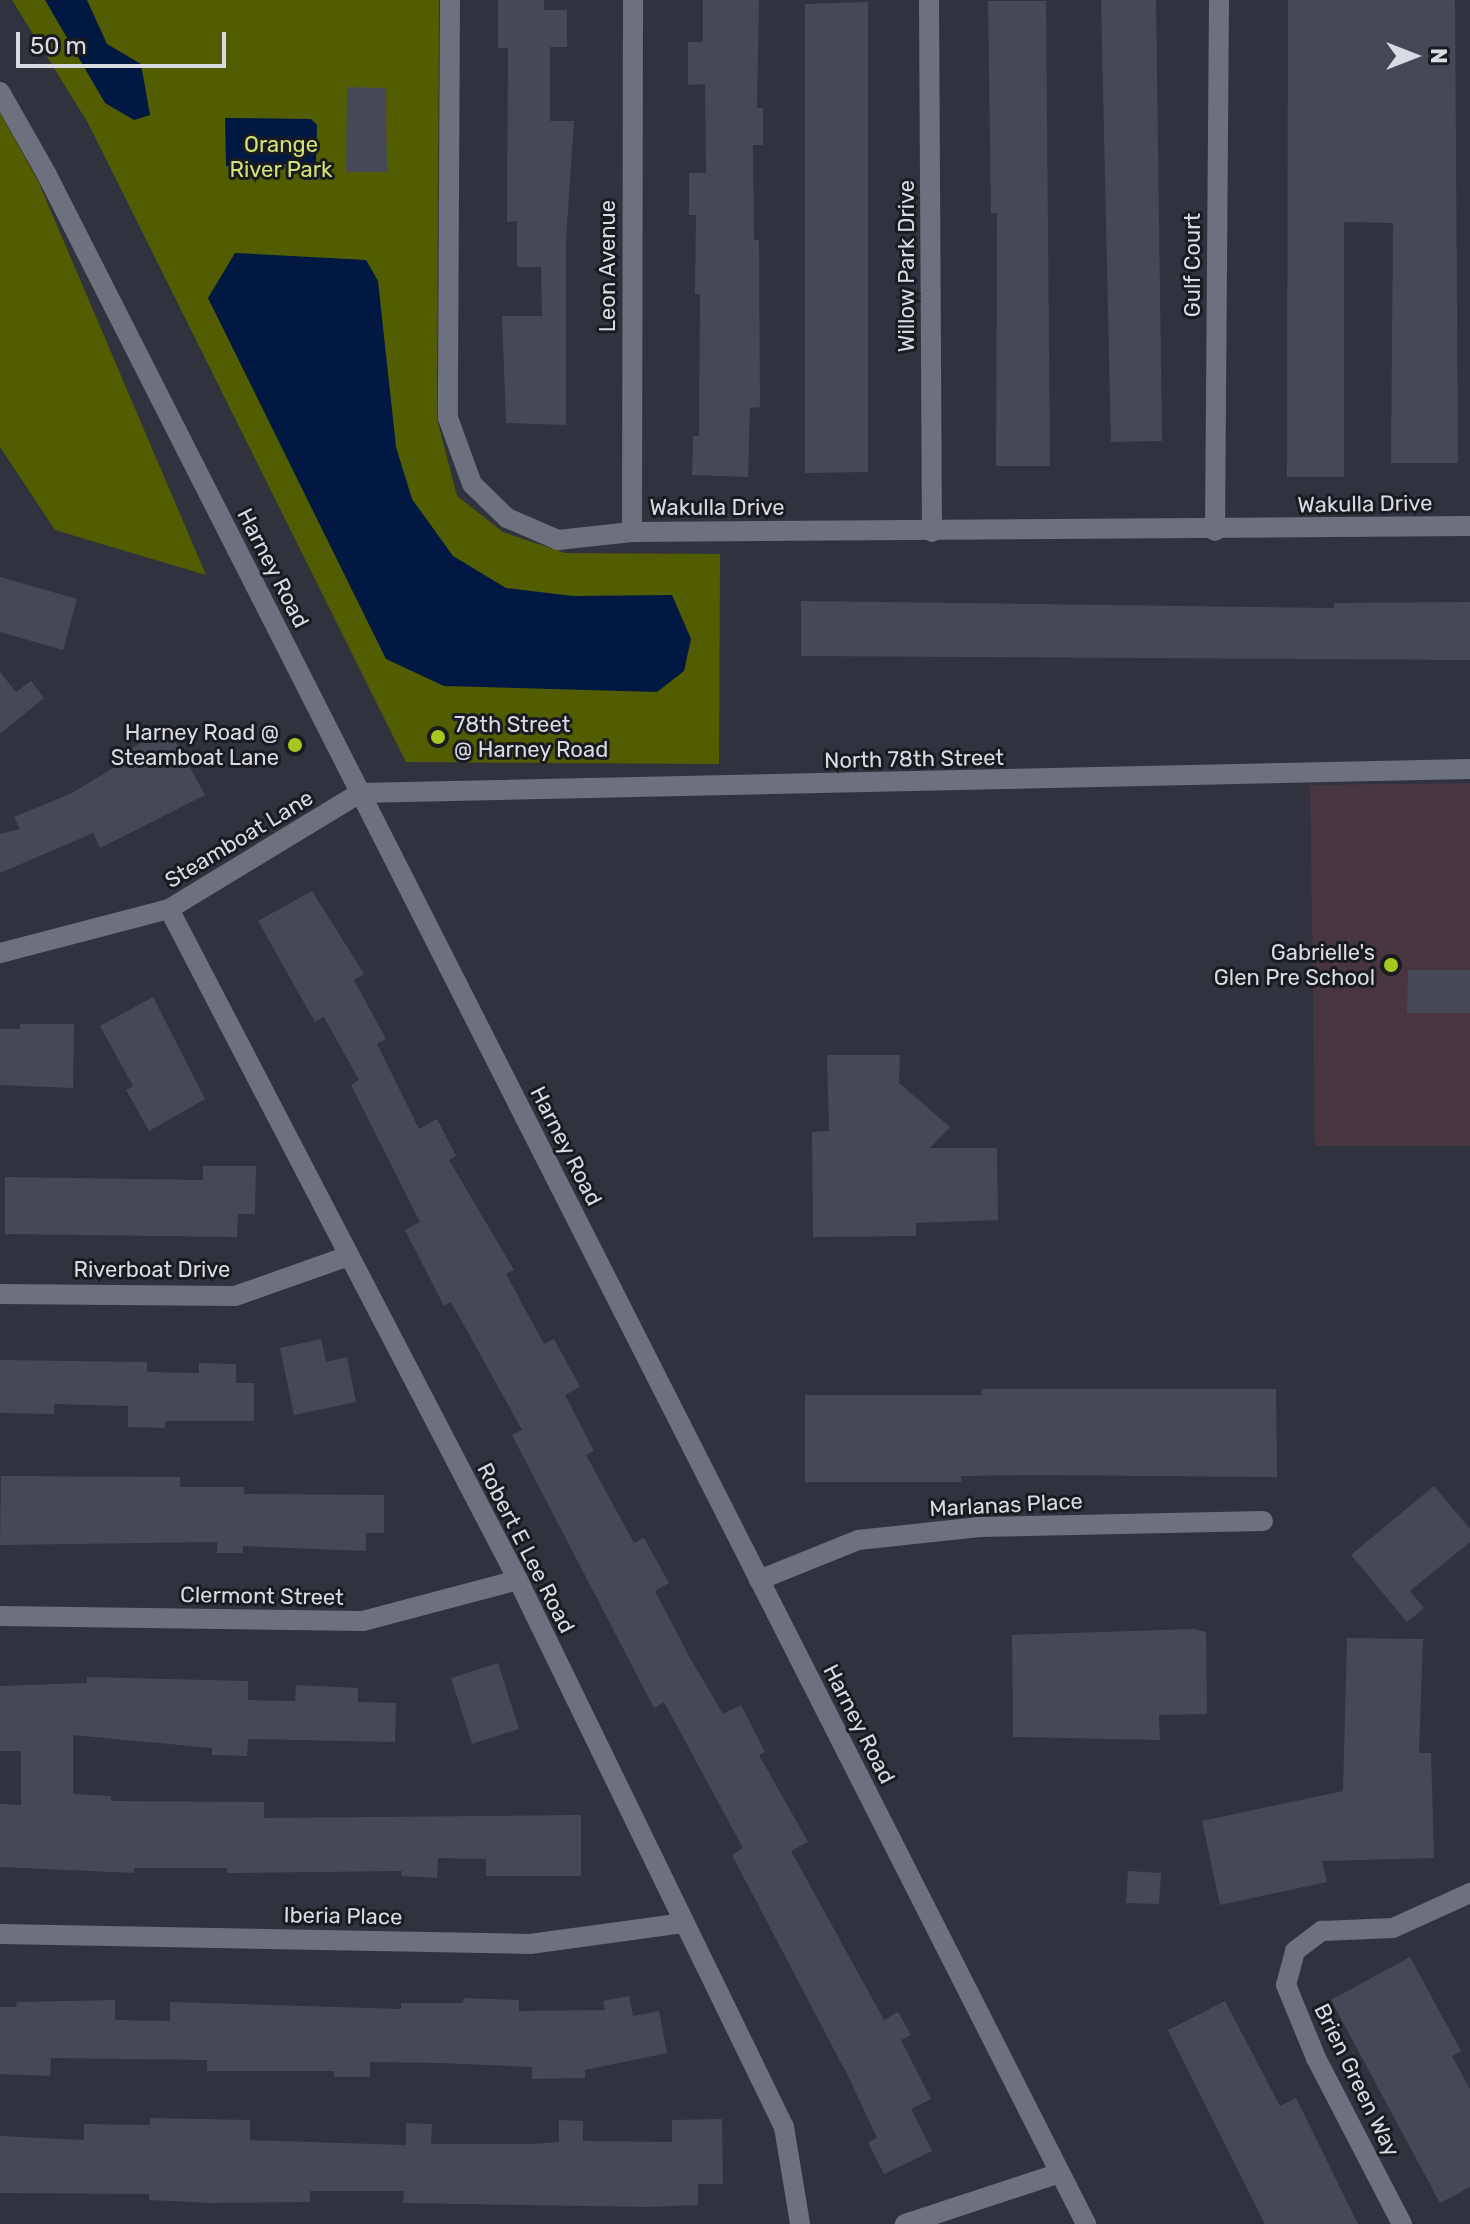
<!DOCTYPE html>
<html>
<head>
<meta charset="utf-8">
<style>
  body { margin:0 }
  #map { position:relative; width:1470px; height:2224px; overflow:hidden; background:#30333e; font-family:Rubik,sans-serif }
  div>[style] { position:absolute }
  .education>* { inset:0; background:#47353f }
  .green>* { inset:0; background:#525c00 }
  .water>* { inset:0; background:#001842 }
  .building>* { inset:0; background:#464955 }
  .minor>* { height:20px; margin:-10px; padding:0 10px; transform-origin:10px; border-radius:10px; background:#6d717d }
  .dots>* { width:22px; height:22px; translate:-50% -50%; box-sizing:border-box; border:4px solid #1a1b20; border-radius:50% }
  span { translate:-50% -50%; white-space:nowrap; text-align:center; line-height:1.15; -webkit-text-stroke:6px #1a1b20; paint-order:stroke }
  .park-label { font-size:22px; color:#d1e375 }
  .street-label { font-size:22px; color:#d9dbe2 }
  .poi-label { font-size:22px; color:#d9dbe2 }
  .left { translate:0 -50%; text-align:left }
  .right { translate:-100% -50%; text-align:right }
  .north { position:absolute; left:1374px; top:16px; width:80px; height:80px; -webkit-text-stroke:6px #1a1b20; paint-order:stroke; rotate:90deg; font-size:22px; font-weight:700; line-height:32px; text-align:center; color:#d9dbe2 }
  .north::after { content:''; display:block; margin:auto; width:28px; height:36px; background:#d9dbe2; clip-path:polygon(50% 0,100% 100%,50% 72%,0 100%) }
  .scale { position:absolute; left:16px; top:32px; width:210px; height:36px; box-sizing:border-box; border:4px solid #d9dbe2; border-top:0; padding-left:10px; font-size:24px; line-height:28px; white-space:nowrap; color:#d9dbe2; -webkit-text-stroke:6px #1a1b20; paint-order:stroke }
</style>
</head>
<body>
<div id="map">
  <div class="education">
    <i style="clip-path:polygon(1470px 783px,1470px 1146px,1315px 1146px,1310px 785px)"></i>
  </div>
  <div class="green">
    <i style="clip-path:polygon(12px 0,439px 0,437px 419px,457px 496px,503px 532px,565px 553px,720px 554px,719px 764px,406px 762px,88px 123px)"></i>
    <i style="clip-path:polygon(0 113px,38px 181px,206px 575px,55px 530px,0 447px)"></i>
  </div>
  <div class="water">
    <i style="clip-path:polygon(45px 0,87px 0,107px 44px,141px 64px,150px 115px,134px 120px,105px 103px)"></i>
    <i style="clip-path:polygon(225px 118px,311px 119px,317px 125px,316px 163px,226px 166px)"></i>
    <i style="clip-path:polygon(235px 253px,366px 260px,378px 281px,396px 447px,412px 499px,453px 556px,506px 588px,573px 596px,672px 595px,691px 639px,684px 671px,657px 692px,444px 686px,386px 659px,208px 298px)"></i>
  </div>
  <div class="building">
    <i style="clip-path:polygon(498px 0,544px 0,544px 10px,567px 10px,567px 47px,550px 47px,550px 121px,574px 121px,566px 239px,566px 425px,506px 423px,502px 316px,542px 316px,541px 267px,517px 267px,517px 221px,507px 222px,508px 48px,498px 48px)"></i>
    <i style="clip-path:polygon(703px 0,759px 0,757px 108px,763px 108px,763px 145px,753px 145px,754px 240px,759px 240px,760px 407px,750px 408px,748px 477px,692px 475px,693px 436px,699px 436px,700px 294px,695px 294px,696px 215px,689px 215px,689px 173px,706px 173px,705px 84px,688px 85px,688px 42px,703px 42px)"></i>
    <i style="clip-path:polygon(1101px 0,1156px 0,1162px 441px,1111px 442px)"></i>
    <i style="clip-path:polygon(1288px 0,1455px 0,1458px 463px,1391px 463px,1393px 223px,1344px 222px,1344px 477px,1287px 477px)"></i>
    <i style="clip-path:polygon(988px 1px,1046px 1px,1050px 466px,996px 466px,997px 213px,991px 213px)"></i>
    <i style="clip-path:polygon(868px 2px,868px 472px,805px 473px,805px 4px)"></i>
    <i style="clip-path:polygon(347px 87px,386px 88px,387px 172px,346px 172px)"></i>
    <i style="clip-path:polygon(0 577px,77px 599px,63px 650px,0 632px)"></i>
    <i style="clip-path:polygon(801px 601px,1334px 608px,1334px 603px,1470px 602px,1470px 660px,801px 656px)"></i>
    <i style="clip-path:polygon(0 672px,16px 692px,31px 681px,44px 698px,0 734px)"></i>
    <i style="clip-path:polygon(168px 728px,205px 795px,100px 848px,93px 833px,0 873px,0 834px,20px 829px,14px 817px,72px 793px,125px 761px,121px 754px)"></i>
    <i style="clip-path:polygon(312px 891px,364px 974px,354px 980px,386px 1039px,377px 1044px,419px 1129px,437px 1119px,456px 1156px,449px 1160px,514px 1270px,506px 1274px,544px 1344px,554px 1339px,580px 1387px,565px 1395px,594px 1451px,586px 1455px,634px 1543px,644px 1538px,669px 1583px,655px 1591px,690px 1658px,723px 1714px,741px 1705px,765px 1752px,759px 1755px,808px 1842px,791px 1851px,884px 2020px,898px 2012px,911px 2035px,901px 2040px,931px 2099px,911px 2109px,932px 2151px,884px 2174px,868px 2142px,877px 2138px,850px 2080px,732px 1855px,743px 1848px,664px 1702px,654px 1708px,512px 1435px,522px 1430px,451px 1302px,444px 1306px,405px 1230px,420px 1222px,351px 1085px,359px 1080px,324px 1017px,315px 1022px,258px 921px)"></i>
    <i style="clip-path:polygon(1408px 970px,1470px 970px,1470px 1013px,1407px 1013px)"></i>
    <i style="clip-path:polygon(153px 997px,205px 1099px,149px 1131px,126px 1090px,133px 1086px,100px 1026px)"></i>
    <i style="clip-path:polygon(20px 1024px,74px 1024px,73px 1088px,0 1085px,0 1029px,20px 1029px)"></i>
    <i style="clip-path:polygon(827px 1055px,900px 1055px,899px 1083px,950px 1127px,930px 1148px,997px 1148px,998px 1220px,916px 1223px,916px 1236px,813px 1237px,812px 1132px,829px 1131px)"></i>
    <i style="clip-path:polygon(203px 1166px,256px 1166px,255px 1214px,238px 1214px,237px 1237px,5px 1234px,5px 1177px,203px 1180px)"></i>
    <i style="clip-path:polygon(321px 1339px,326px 1362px,347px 1357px,356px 1402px,294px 1415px,280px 1348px)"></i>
    <i style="clip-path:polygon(0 1360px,147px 1362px,147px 1372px,199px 1373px,199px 1363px,236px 1364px,236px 1383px,254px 1383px,254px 1421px,165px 1421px,165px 1428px,128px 1427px,128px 1406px,54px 1404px,54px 1414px,0 1413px)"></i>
    <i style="clip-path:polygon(982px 1389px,1276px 1389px,1277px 1477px,1035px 1475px,961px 1476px,961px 1482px,805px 1482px,805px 1395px,982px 1395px)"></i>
    <i style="clip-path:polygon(1px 1476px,180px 1477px,180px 1487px,244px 1487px,244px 1494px,384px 1495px,384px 1533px,366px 1533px,366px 1551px,243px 1546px,243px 1553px,217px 1553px,217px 1542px,0 1545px)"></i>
    <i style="clip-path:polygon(1434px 1486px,1470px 1529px,1470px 1542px,1410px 1591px,1424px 1608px,1407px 1622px,1351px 1555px)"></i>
    <i style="clip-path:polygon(1194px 1629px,1206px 1632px,1207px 1714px,1159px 1715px,1160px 1740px,1013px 1737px,1012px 1635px)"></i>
    <i style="clip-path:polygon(1347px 1638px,1423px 1639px,1419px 1753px,1431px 1753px,1434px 1858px,1322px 1861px,1327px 1882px,1220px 1905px,1202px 1821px,1343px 1791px)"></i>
    <i style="clip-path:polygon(498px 1663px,519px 1729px,472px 1744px,451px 1678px)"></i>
    <i style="clip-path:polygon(87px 1677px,248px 1681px,248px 1700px,295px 1701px,296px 1685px,358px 1688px,358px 1702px,396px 1703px,395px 1742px,248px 1739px,247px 1756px,212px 1755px,212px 1748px,73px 1735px,73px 1794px,111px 1796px,111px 1801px,264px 1802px,264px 1818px,581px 1815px,581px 1876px,486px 1876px,486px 1859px,438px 1858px,437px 1878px,401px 1876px,402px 1871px,227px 1873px,227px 1868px,134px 1868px,134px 1873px,0 1867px,0 1804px,21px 1805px,21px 1751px,0 1751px,0 1686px,87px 1683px)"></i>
    <i style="clip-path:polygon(1128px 1871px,1161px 1873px,1159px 1904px,1126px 1903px)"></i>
    <i style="clip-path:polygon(1410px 1957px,1461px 2051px,1452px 2056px,1470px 2089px,1470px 2187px,1440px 2203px,1331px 2000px)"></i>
    <i style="clip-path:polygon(629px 1996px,633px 2016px,659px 2011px,667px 2053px,585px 2070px,585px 2078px,532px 2079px,532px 2067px,440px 2063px,370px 2062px,370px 2077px,334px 2077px,334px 2071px,207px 2071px,207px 2060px,51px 2058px,50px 2076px,0 2074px,0 2007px,16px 2007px,17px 2002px,115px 2000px,115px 2020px,170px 2021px,170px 2002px,401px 2009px,401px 2003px,463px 2003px,464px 1998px,519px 2000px,519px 2011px,605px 2010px,603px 2001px)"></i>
    <i style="clip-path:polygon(1225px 2001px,1280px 2106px,1296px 2098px,1358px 2224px,1265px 2224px,1168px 2030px)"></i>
    <i style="clip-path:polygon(150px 2118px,250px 2120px,250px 2140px,406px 2145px,406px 2123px,432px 2124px,431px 2144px,534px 2144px,559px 2142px,559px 2120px,583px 2121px,583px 2141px,672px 2142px,672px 2120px,722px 2119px,723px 2184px,698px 2184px,698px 2205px,648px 2207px,403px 2203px,404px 2191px,310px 2191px,310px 2202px,212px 2203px,149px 2200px,149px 2194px,0 2193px,0 2136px,84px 2140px,84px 2124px,150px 2125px)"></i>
  </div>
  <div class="minor">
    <i style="left:450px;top:0;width:418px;rotate:90.3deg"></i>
    <i style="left:448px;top:418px;width:70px;rotate:70deg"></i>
    <i style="left:472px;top:484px;width:49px;rotate:44.2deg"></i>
    <i style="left:507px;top:518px;width:56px;rotate:23.3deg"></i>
    <i style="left:558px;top:540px;width:74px;rotate:-6.2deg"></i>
    <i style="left:632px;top:532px;width:838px;rotate:-0.41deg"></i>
    <i style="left:929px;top:0;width:532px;rotate:89.68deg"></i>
    <i style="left:0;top:92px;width:93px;rotate:60.4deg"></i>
    <i style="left:46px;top:173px;width:2300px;rotate:63.11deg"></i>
    <i style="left:1215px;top:531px;width:531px;rotate:-89.57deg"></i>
    <i style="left:632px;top:532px;width:532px;rotate:-89.89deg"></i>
    <i style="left:360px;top:793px;width:1110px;rotate:-1.24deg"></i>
    <i style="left:169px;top:909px;width:756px;rotate:62.52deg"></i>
    <i style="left:518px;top:1580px;width:608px;rotate:64.07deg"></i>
    <i style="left:784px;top:2127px;width:98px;rotate:80.6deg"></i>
    <i style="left:0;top:953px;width:175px;rotate:-14.6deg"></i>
    <i style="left:169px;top:909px;width:223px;rotate:-31.3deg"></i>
    <i style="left:0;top:1294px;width:235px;rotate:0.5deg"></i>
    <i style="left:235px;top:1296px;width:118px;rotate:-19.4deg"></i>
    <i style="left:759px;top:1580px;width:107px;rotate:-22deg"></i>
    <i style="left:858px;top:1540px;width:122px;rotate:-6.1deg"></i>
    <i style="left:979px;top:1527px;width:284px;rotate:-1.2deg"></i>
    <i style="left:0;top:1616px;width:363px;rotate:0.8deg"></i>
    <i style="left:363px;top:1621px;width:160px;rotate:-14.8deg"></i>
    <i style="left:0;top:1934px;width:530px;rotate:1.08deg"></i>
    <i style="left:530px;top:1944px;width:154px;rotate:-7.8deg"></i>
    <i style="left:905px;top:2224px;width:163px;rotate:-18.2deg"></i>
    <i style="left:1402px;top:2224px;width:187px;rotate:-117.4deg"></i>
    <i style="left:1316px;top:2058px;width:79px;rotate:-112.3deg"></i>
    <i style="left:1286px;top:1985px;width:35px;rotate:-75deg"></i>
    <i style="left:1295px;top:1951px;width:34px;rotate:-37deg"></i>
    <i style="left:1322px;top:1931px;width:71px;rotate:-2.4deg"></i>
    <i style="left:1393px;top:1928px;width:85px;rotate:-24.4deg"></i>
  </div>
  <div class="dots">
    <i style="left:438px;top:737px;background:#a7c81f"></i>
    <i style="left:295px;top:745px;background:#a7c81f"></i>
    <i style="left:1391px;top:965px;background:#a7c81f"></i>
  </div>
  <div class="park-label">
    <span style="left:281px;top:157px">Orange<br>River Park</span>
  </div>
  <div class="street-label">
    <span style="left:1193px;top:265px;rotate:-90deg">Gulf Court</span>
    <span style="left:608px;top:266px;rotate:-90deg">Leon Avenue</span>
    <span style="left:907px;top:266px;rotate:-90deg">Willow Park Drive</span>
    <span style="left:1365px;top:504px;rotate:-1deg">Wakulla Drive</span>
    <span style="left:717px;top:508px">Wakulla Drive</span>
    <span style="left:273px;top:568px;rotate:63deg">Harney Road</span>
    <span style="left:914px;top:759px;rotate:-1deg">North 78th Street</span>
    <span style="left:239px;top:839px;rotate:-31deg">Steamboat Lane</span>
    <span style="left:566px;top:1146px;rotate:63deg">Harney Road</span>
    <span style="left:152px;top:1270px">Riverboat Drive</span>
    <span style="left:1006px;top:1505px;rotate:-3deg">Marlanas Place</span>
    <span style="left:526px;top:1548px;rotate:63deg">Robert E Lee Road</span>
    <span style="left:262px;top:1596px;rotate:1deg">Clermont Street</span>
    <span style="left:859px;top:1724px;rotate:63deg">Harney Road</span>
    <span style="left:343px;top:1916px;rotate:1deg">Iberia Place</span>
    <span style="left:1357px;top:2080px;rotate:64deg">Brien Green Way</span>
  </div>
  <div class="poi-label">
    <span class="left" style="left:454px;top:737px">78th Street<br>@ Harney Road</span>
    <span class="right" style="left:279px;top:745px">Harney Road @<br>Steamboat Lane</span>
    <span class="right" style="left:1375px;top:965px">Gabrielle's<br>Glen Pre School</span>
  </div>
  <div class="north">N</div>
  <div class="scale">50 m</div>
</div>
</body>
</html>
